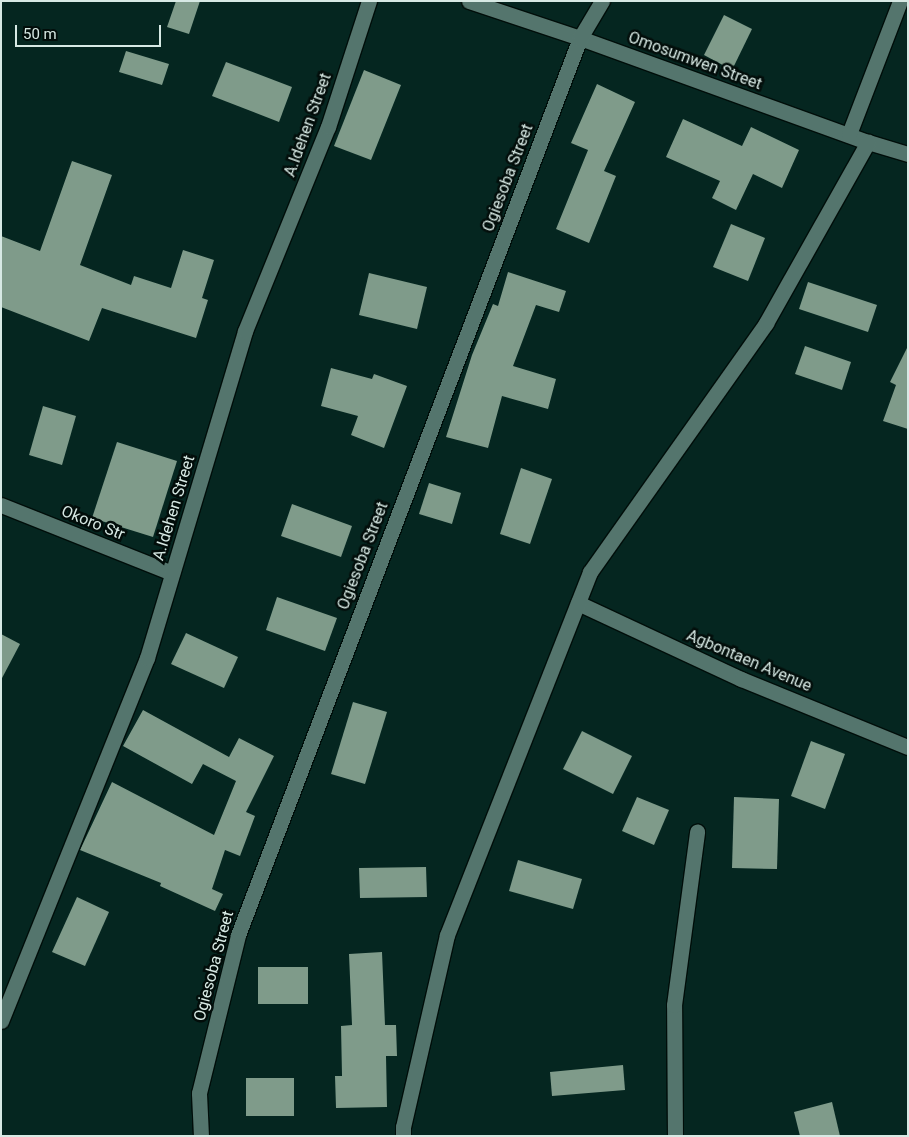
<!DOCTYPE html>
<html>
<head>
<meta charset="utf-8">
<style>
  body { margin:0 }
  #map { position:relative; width:909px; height:1137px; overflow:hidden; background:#052620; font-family:Roboto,sans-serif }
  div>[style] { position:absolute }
  .building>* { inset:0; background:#7f9b8a }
  .roads { filter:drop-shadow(1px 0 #000e0a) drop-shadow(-1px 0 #000e0a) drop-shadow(0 1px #000e0a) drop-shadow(0 -1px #000e0a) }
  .street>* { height:15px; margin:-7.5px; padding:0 7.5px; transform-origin:7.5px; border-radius:7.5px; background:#54756d }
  span { translate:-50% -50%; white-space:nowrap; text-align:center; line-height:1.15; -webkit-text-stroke:5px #020d0a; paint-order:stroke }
  .street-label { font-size:16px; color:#d7e9e4 }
  .frame { position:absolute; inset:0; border:2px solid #d7e9e4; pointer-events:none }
  .scale { position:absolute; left:15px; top:25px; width:146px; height:22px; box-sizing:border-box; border:2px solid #d7e9e4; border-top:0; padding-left:6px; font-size:15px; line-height:18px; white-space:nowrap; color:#d7e9e4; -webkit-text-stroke:4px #020d0a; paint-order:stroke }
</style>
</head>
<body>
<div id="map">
  <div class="building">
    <i style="clip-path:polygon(176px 1px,200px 1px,189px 34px,167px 27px)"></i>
    <i style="clip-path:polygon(724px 15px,752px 29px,732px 70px,704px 55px)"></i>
    <i style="clip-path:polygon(126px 51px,169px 64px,162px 85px,119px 72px)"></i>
    <i style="clip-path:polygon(226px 62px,292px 87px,279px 122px,212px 96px)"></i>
    <i style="clip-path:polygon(364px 70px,401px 85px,371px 160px,334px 146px)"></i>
    <i style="clip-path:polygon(597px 84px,635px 102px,604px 171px,616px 176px,589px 243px,556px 229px,588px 150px,571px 143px)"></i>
    <i style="clip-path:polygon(683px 119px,742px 146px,751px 127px,799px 150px,782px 188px,753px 174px,736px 210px,712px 198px,720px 181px,666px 157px)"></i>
    <i style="clip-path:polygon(72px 161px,112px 175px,80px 265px,131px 285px,134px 276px,171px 288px,183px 250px,214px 260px,202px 298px,208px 300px,196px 338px,102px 308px,89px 341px,1px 307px,1px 236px,40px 251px)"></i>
    <i style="clip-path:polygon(731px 224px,765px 238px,748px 281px,713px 267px)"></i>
    <i style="clip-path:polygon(508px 272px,566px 291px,559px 312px,536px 305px,513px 366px,556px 379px,548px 409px,502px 396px,488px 448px,446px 437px,472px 355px,493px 304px,498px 306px)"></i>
    <i style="clip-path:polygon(369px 273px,427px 287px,417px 329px,359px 315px)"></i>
    <i style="clip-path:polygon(808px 282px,877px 305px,868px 332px,799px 309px)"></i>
    <i style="clip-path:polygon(805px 346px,851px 362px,842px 390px,795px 374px)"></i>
    <i style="clip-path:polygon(908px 346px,908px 429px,883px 421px,896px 385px,890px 382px)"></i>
    <i style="clip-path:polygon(331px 368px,372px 379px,374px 374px,407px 386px,384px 448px,351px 435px,358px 416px,321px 406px)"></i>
    <i style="clip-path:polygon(43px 406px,76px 416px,62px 465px,29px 455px)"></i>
    <i style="clip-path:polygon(117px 442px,177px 461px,153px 537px,92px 518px)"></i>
    <i style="clip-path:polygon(521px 468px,552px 479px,530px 544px,500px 534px)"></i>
    <i style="clip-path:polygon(429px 483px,461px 493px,452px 524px,419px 514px)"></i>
    <i style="clip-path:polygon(292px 504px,352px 526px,341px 557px,281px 536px)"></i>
    <i style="clip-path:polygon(277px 597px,337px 618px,325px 651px,266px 630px)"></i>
    <i style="clip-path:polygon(186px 633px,238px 657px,224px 688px,171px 664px)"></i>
    <i style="clip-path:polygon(1px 634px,20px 644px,1px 680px)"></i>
    <i style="clip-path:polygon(353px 702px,387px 712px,365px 784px,331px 774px)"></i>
    <i style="clip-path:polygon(143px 710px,229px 757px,239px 738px,274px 756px,246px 812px,255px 816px,240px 856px,225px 850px,212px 889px,223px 894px,215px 911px,160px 886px,161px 883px,80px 850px,112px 782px,214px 835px,236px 781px,203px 764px,192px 784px,123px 746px)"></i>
    <i style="clip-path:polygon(582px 731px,632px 756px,613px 794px,563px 769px)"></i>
    <i style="clip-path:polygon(811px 741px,845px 754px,825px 809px,791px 796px)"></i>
    <i style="clip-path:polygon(637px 797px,669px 810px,654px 845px,622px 831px)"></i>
    <i style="clip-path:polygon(734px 797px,779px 799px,777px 869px,732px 868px)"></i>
    <i style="clip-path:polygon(518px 860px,582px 879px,573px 909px,509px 891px)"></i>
    <i style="clip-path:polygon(426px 867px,427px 897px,360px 898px,359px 868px)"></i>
    <i style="clip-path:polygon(77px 897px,109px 912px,85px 966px,52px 952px)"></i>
    <i style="clip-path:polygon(382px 952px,385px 1025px,396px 1025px,397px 1056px,386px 1056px,387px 1107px,336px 1108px,335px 1076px,342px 1076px,341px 1026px,352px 1025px,349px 954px)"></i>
    <i style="clip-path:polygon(258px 967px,308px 967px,308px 1004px,258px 1004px)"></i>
    <i style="clip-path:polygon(623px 1065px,625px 1090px,552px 1096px,550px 1072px)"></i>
    <i style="clip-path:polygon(246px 1078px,294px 1078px,294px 1116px,246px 1116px)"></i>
    <i style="clip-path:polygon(832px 1102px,840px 1136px,800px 1136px,794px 1112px)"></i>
  </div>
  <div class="roads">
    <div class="street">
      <i style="left:469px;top:1px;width:117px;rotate:18.4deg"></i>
      <i style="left:580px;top:38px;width:306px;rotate:19.9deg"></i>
      <i style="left:868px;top:142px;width:42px;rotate:16.7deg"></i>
      <i style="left:849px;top:134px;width:142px;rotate:-69deg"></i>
      <i style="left:1px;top:505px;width:184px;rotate:21.7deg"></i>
      <i style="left:578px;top:603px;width:180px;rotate:25deg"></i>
      <i style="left:741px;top:679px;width:180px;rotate:22.2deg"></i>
      <i style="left:1px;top:1021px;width:391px;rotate:-68.1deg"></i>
      <i style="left:147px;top:658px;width:341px;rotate:-73.3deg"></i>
      <i style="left:245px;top:331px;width:220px;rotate:-67.9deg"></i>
      <i style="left:328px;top:127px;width:133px;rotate:-72deg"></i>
      <i style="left:201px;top:1136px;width:43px;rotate:-92.7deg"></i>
      <i style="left:199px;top:1093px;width:163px;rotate:-76.1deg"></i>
      <i style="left:238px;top:935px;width:960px;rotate:-69.13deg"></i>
      <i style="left:580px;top:38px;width:43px;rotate:-59.3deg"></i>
      <i style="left:403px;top:1136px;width:9px;rotate:-90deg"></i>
      <i style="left:403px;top:1127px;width:197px;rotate:-77.1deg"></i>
      <i style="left:447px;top:935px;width:390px;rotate:-68.5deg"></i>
      <i style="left:590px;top:572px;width:305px;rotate:-54.7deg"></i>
      <i style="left:766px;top:323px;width:208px;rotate:-60.6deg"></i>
      <i style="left:675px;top:1136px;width:131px;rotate:-90.4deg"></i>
      <i style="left:674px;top:1005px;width:175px;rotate:-82.4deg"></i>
    </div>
  </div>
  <div class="street-label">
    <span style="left:695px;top:61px;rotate:20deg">Omosumwen Street</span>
    <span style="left:308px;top:125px;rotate:-70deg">A.Idehen Street</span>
    <span style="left:508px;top:178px;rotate:-69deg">Ogiesoba Street</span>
    <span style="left:174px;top:508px;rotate:-73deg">A.Idehen Street</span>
    <span style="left:93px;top:523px;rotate:22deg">Okoro Str</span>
    <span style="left:363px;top:556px;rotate:-69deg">Ogiesoba Street</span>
    <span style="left:749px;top:661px;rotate:23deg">Agbontaen Avenue</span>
    <span style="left:214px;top:966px;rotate:-75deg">Ogiesoba Street</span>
  </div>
  <div class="frame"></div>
  <div class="scale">50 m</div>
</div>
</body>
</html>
